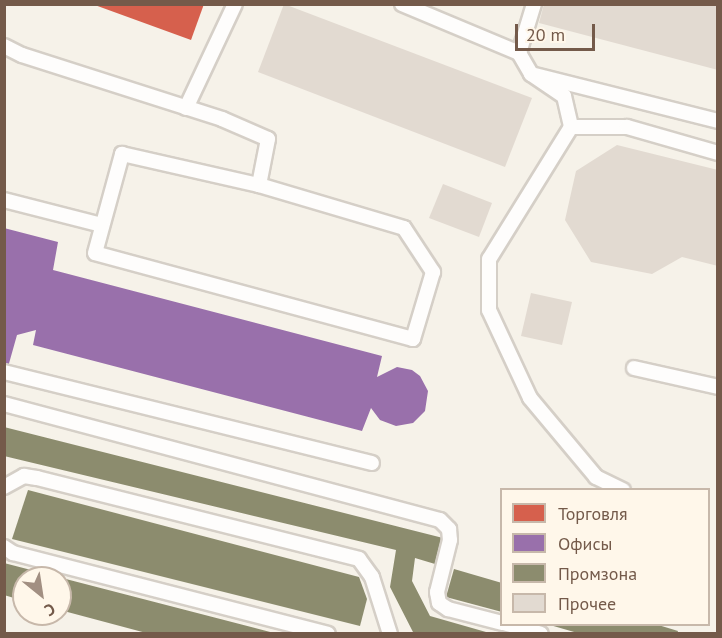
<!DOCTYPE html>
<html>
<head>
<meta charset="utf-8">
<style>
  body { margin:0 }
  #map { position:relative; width:722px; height:638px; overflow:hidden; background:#f6f2e9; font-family:"PT Sans",sans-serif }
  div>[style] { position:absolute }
  .shops>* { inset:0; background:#d6604d }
  .offices>* { inset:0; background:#9970ab }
  .industry>* { inset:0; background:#8c8c6e }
  .building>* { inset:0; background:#e2dad1 }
  .roads { filter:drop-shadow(2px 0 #d5cfc7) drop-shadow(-2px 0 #d5cfc7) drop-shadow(0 2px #d5cfc7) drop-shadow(0 -2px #d5cfc7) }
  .lane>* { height:14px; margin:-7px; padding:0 7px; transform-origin:7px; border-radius:7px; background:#fefdfc }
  span { translate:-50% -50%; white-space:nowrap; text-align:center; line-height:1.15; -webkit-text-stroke:6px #fff7ea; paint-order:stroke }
  .frame { position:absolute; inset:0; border:6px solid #745a4a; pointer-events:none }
  .legend { position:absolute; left:500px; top:488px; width:210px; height:138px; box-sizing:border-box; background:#fff7ea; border:2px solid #c7b8aa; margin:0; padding:8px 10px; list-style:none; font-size:18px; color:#745a4a }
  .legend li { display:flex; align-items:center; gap:12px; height:30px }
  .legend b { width:30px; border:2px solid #c7b8aa }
  .north { position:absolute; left:12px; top:566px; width:60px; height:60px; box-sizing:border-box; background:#fff7ea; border:2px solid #c7b8aa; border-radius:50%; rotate:150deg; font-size:16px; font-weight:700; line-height:24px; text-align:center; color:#745a4a }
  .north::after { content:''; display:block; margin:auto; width:21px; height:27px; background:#a28f82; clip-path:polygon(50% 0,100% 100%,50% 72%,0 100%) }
  .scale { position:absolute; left:515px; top:24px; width:80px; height:27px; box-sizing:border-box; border:3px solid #745a4a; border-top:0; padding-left:8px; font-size:18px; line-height:21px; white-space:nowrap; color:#745a4a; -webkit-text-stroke:4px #fff7ea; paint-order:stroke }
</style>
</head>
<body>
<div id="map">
  <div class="shops">
    <i style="clip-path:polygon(92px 4px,204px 4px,191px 40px)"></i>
  </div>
  <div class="offices">
    <i style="clip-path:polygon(4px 228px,58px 242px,53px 270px,382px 356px,377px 377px,397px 367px,412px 370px,420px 376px,428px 391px,425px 411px,413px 423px,396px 426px,380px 420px,371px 408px,362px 431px,33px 345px,36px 330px,17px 335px,8px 367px,4px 365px)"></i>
  </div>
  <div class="industry">
    <i style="clip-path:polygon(4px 427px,443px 538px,435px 564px,415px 558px,412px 581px,430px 616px,493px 634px,414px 634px,390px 587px,396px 550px,4px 456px)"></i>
    <i style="clip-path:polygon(28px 490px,359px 577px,367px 599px,360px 626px,12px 539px)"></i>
    <i style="clip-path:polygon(4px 563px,274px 633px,274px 634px,150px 634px,60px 610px,60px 578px,24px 578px,24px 601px,4px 595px)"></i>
    <i style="clip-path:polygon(454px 569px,502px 583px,502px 612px,446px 597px)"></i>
    <i style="clip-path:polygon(655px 624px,678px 631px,677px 634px,581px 634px,550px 625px)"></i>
  </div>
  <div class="building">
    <i style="clip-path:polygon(284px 4px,532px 98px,505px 167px,258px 72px)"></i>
    <i style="clip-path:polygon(544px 4px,718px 4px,718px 70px,539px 23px)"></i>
    <i style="clip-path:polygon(617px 145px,718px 170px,718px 266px,682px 257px,652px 274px,591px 262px,565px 220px,576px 171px)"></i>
    <i style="clip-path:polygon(443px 184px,492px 203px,479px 237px,429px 218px)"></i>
    <i style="clip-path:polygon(531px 293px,572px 302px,562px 345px,521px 336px)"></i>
  </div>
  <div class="roads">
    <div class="lane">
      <i style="left:402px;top:4px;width:127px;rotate:22.7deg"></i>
      <i style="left:519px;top:53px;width:24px;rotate:60deg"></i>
      <i style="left:531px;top:74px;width:193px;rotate:14.1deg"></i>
      <i style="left:4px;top:46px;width:20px;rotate:27deg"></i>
      <i style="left:22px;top:55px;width:210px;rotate:17.7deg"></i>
      <i style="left:222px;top:119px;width:50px;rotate:23.5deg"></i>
      <i style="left:268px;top:139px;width:47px;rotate:101.1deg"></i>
      <i style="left:519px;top:53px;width:51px;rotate:-73deg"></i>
      <i style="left:531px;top:74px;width:40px;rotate:34deg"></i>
      <i style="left:564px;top:96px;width:32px;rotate:77deg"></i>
      <i style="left:571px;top:127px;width:155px;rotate:121.8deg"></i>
      <i style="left:489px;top:259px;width:51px;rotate:90deg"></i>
      <i style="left:489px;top:310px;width:97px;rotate:65deg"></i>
      <i style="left:530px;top:398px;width:103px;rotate:50.1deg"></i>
      <i style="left:596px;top:477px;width:30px;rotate:26deg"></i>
      <i style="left:186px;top:108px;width:115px;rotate:-64.8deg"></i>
      <i style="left:571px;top:127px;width:56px"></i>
      <i style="left:627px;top:127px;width:95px;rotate:15.9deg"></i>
      <i style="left:122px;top:154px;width:140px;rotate:12.8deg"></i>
      <i style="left:259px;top:185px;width:151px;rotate:16.5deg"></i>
      <i style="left:404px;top:228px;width:53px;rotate:56.6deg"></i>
      <i style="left:433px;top:272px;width:70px;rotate:106.6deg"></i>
      <i style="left:413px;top:339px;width:329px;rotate:-164.9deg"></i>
      <i style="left:95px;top:253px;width:103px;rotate:-74.7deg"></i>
      <i style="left:4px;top:200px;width:101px;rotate:14.3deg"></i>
      <i style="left:634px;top:368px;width:86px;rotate:12.7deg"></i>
      <i style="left:4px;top:372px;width:379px;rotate:13.9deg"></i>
      <i style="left:4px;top:404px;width:451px;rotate:14.9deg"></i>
      <i style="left:440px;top:520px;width:13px;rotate:45deg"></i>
      <i style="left:449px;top:529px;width:11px;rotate:85deg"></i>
      <i style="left:450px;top:540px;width:54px;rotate:104deg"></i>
      <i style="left:437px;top:592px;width:11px;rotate:80deg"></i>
      <i style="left:439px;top:603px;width:11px;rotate:34deg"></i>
      <i style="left:448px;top:609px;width:56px;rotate:14.5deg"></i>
      <i style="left:4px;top:487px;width:23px;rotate:-29deg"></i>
      <i style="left:24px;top:476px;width:13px;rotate:9deg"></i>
      <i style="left:37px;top:478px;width:332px;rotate:14.1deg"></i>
      <i style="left:359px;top:559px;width:22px;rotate:54deg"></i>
      <i style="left:372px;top:577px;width:60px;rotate:72.5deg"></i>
      <i style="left:4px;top:547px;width:11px;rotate:34deg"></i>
      <i style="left:13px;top:553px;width:325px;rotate:14.4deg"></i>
      <i style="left:507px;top:624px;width:35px;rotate:16deg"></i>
    </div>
  </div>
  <div class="frame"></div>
  <ul class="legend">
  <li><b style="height:16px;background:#d6604d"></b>Торговля</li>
  <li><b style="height:16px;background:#9970ab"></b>Офисы</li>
  <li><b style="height:16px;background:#8c8c6e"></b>Промзона</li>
  <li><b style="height:16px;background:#e2dad1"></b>Прочее</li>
  </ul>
  <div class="north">С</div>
  <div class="scale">20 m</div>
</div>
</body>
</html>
